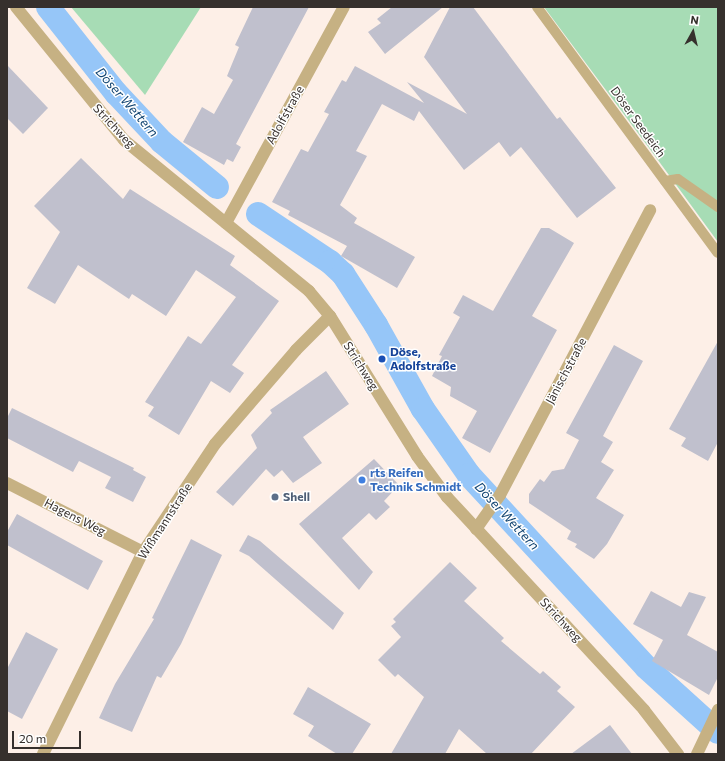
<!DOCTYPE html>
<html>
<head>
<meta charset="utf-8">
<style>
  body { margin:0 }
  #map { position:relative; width:725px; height:761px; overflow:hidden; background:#fdefe7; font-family:Commissioner,sans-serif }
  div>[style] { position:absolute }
  .green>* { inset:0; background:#a7dcb5 }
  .canal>* { height:24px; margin:-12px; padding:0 12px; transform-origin:12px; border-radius:12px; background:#96c6f8 }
  .building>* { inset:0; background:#c0c0cd }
  .lane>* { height:10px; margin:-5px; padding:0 5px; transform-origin:5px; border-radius:5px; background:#c6b183 }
  .street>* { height:12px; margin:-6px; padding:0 6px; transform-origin:6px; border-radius:6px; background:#c6b183 }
  .dots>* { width:11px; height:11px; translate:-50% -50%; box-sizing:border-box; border:2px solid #fff; border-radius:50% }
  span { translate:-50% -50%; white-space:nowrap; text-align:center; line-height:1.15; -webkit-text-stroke:3px #fff; paint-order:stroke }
  .street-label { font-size:12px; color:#36302d }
  .transit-label { font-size:12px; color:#164399; font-weight:700 }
  .left { translate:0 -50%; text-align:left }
  .shop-label { font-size:12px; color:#366cbe; font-weight:700 }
  .service-label { font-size:12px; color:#4e5e75; font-weight:700 }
  .water-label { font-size:13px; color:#124572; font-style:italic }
  .frame { position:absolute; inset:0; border:8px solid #36302d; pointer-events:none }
  .north { position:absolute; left:673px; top:12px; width:40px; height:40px; -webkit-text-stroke:3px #fff; paint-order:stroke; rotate:8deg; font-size:11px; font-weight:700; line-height:16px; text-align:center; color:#36302d }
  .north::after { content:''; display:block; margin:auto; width:14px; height:18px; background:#36302d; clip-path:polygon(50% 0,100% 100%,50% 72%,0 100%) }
  .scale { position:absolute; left:12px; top:731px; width:69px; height:18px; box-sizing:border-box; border:2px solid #36302d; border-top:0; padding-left:5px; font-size:12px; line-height:14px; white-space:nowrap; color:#36302d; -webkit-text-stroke:3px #fff; paint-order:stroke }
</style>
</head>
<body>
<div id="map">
  <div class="green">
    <i style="clip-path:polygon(71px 7px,201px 7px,145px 95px)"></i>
    <i style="clip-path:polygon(544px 7px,718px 7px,718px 242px,655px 156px)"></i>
  </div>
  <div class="canal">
    <i style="left:48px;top:7px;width:110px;rotate:51.7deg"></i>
    <i style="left:116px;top:93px;width:67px;rotate:46.8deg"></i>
    <i style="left:162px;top:142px;width:71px;rotate:39.3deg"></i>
    <i style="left:258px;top:214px;width:87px;rotate:33.7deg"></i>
    <i style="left:330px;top:262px;width:18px;rotate:43deg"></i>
    <i style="left:343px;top:274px;width:61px;rotate:57.1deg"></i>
    <i style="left:376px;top:325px;width:96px;rotate:60.8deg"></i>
    <i style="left:423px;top:409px;width:80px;rotate:55.1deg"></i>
    <i style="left:469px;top:475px;width:261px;rotate:47.3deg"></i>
    <i style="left:646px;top:667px;width:97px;rotate:42.1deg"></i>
  </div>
  <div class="building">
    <i style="clip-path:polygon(253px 7px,309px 7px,236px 144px,241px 147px,233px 162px,227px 159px,224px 165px,183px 142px,202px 107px,214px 114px,233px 80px,227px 76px,239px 47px,235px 45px)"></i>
    <i style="clip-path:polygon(392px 7px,443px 7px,385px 54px,368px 32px,381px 23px,377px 19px)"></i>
    <i style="clip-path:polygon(450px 7px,473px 7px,557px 119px,560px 117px,616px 188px,577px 218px,521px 147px,510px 157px,499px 142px,464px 170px,419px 111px,414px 121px,382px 104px,356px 151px,367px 156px,340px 205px,357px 218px,354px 223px,415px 257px,397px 288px,341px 256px,347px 246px,288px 215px,290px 211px,272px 202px,301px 149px,308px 152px,329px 114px,324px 112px,342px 80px,346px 82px,355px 66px,424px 103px,407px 82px,467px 114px,424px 57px)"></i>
    <i style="clip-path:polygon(7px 65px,48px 108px,23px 134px,7px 118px)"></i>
    <i style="clip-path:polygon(81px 158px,123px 199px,130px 189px,235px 256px,230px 265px,279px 301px,232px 365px,244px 373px,230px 393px,211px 381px,179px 435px,148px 416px,154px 407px,145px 402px,188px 336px,201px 344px,236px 297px,196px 270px,166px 316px,132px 294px,129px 299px,78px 265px,55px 304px,27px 288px,60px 232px,34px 206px)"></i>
    <i style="clip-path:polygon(541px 228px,549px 228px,574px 243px,532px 316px,557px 330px,490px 453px,462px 438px,477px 411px,450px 396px,451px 387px,432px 376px,442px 356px,439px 355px,460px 317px,453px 313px,463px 295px,493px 311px)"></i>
    <i style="clip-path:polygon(718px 341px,718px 442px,708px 461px,681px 446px,686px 438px,669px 429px)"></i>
    <i style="clip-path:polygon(614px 345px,643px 361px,603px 436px,613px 442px,601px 462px,614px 470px,596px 498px,624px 515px,607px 544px,594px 559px,575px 547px,577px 544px,567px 539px,571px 531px,529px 503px,529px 494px,540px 479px,544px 482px,552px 471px,564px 469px,579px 440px,566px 433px)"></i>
    <i style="clip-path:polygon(326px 371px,349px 404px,303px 437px,322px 463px,293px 483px,282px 470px,274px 477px,266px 469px,233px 506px,216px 492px,257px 448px,251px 435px,272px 413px,270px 410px)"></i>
    <i style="clip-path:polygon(12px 408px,134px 468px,133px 470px,146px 477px,133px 502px,105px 488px,111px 477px,79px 461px,73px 472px,7px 438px,7px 418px)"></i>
    <i style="clip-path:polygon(374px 459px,399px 485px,384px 501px,390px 507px,376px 520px,369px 513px,342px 538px,373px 572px,359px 590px,299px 524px)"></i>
    <i style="clip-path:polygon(17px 514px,103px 561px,88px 590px,7px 545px,7px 532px)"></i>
    <i style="clip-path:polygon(248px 535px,260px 541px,344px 613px,333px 630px,249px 556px,239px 551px)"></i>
    <i style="clip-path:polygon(191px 539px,222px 555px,181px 644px,161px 678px,157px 676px,132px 732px,99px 718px,115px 684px,154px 619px,152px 618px)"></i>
    <i style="clip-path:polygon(450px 562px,477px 588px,464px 601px,504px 638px,501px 641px,540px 674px,543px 671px,561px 687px,557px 691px,575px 707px,531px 754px,487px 754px,459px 729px,445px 754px,391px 754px,424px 697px,398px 674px,395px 677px,378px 660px,401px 637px,391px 626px,396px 622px,393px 619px)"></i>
    <i style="clip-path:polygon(651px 591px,681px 607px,689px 592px,706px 597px,687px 635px,718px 652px,718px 677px,709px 695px,652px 661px,663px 640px,633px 624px)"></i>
    <i style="clip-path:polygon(26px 632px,58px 649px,22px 719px,7px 711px,7px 669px)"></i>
    <i style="clip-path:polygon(308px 687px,371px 724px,352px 754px,337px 754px,308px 736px,314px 726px,293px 714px)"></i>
    <i style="clip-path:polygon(610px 725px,632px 754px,571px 754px)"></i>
  </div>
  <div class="lane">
    <i style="left:537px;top:7px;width:305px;rotate:53.7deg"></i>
    <i style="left:665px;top:181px;width:13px;rotate:-9deg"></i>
    <i style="left:678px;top:179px;width:49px;rotate:35deg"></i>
  </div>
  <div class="street">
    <i style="left:16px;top:7px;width:171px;rotate:50.9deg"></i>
    <i style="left:124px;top:140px;width:239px;rotate:39.2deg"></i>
    <i style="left:309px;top:291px;width:33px;rotate:50deg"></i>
    <i style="left:330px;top:316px;width:165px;rotate:58.1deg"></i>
    <i style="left:417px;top:456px;width:51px;rotate:53.8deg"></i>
    <i style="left:447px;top:497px;width:290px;rotate:47.2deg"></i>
    <i style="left:644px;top:710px;width:56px;rotate:52.3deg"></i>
    <i style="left:226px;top:223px;width:246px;rotate:-61.4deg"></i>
    <i style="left:7px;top:483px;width:153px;rotate:26.9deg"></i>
    <i style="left:476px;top:529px;width:42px;rotate:-54.8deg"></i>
    <i style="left:500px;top:495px;width:322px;rotate:-62.2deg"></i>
    <i style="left:43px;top:754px;width:225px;rotate:-63.7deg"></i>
    <i style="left:143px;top:552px;width:130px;rotate:-56.3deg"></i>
    <i style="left:215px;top:444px;width:124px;rotate:-49.2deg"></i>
    <i style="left:296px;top:350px;width:48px;rotate:-45deg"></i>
    <i style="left:697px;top:754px;width:49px;rotate:-64.5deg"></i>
  </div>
  <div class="dots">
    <i style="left:382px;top:359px;background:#1a4fb4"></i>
    <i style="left:362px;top:480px;background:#3f7fe0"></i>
    <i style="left:275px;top:497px;background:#5c6f8a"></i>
  </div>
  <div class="street-label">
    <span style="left:285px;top:115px;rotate:-61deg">Adolfstraße</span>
    <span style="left:638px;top:122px;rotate:54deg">Döser Seedeich</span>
    <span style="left:114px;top:126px;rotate:47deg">Strichweg</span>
    <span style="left:361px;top:366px;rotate:58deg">Strichweg</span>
    <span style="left:566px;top:371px;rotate:-62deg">Jänischstraße</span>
    <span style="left:75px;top:517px;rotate:27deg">Hagens Weg</span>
    <span style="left:165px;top:521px;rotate:-57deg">Wißmannstraße</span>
    <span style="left:561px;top:620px;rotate:47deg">Strichweg</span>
  </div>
  <div class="transit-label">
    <span class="left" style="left:390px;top:359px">Döse,<br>Adolfstraße</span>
  </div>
  <div class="shop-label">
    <span class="left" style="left:370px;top:480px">rts Reifen<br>Technik Schmidt</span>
  </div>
  <div class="service-label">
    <span class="left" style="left:283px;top:497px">Shell</span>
  </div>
  <div class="water-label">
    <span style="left:127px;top:102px;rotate:49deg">Döser Wettern</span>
    <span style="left:507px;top:516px;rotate:47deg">Döser Wettern</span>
  </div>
  <div class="frame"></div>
  <div class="north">N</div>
  <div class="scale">20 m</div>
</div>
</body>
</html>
